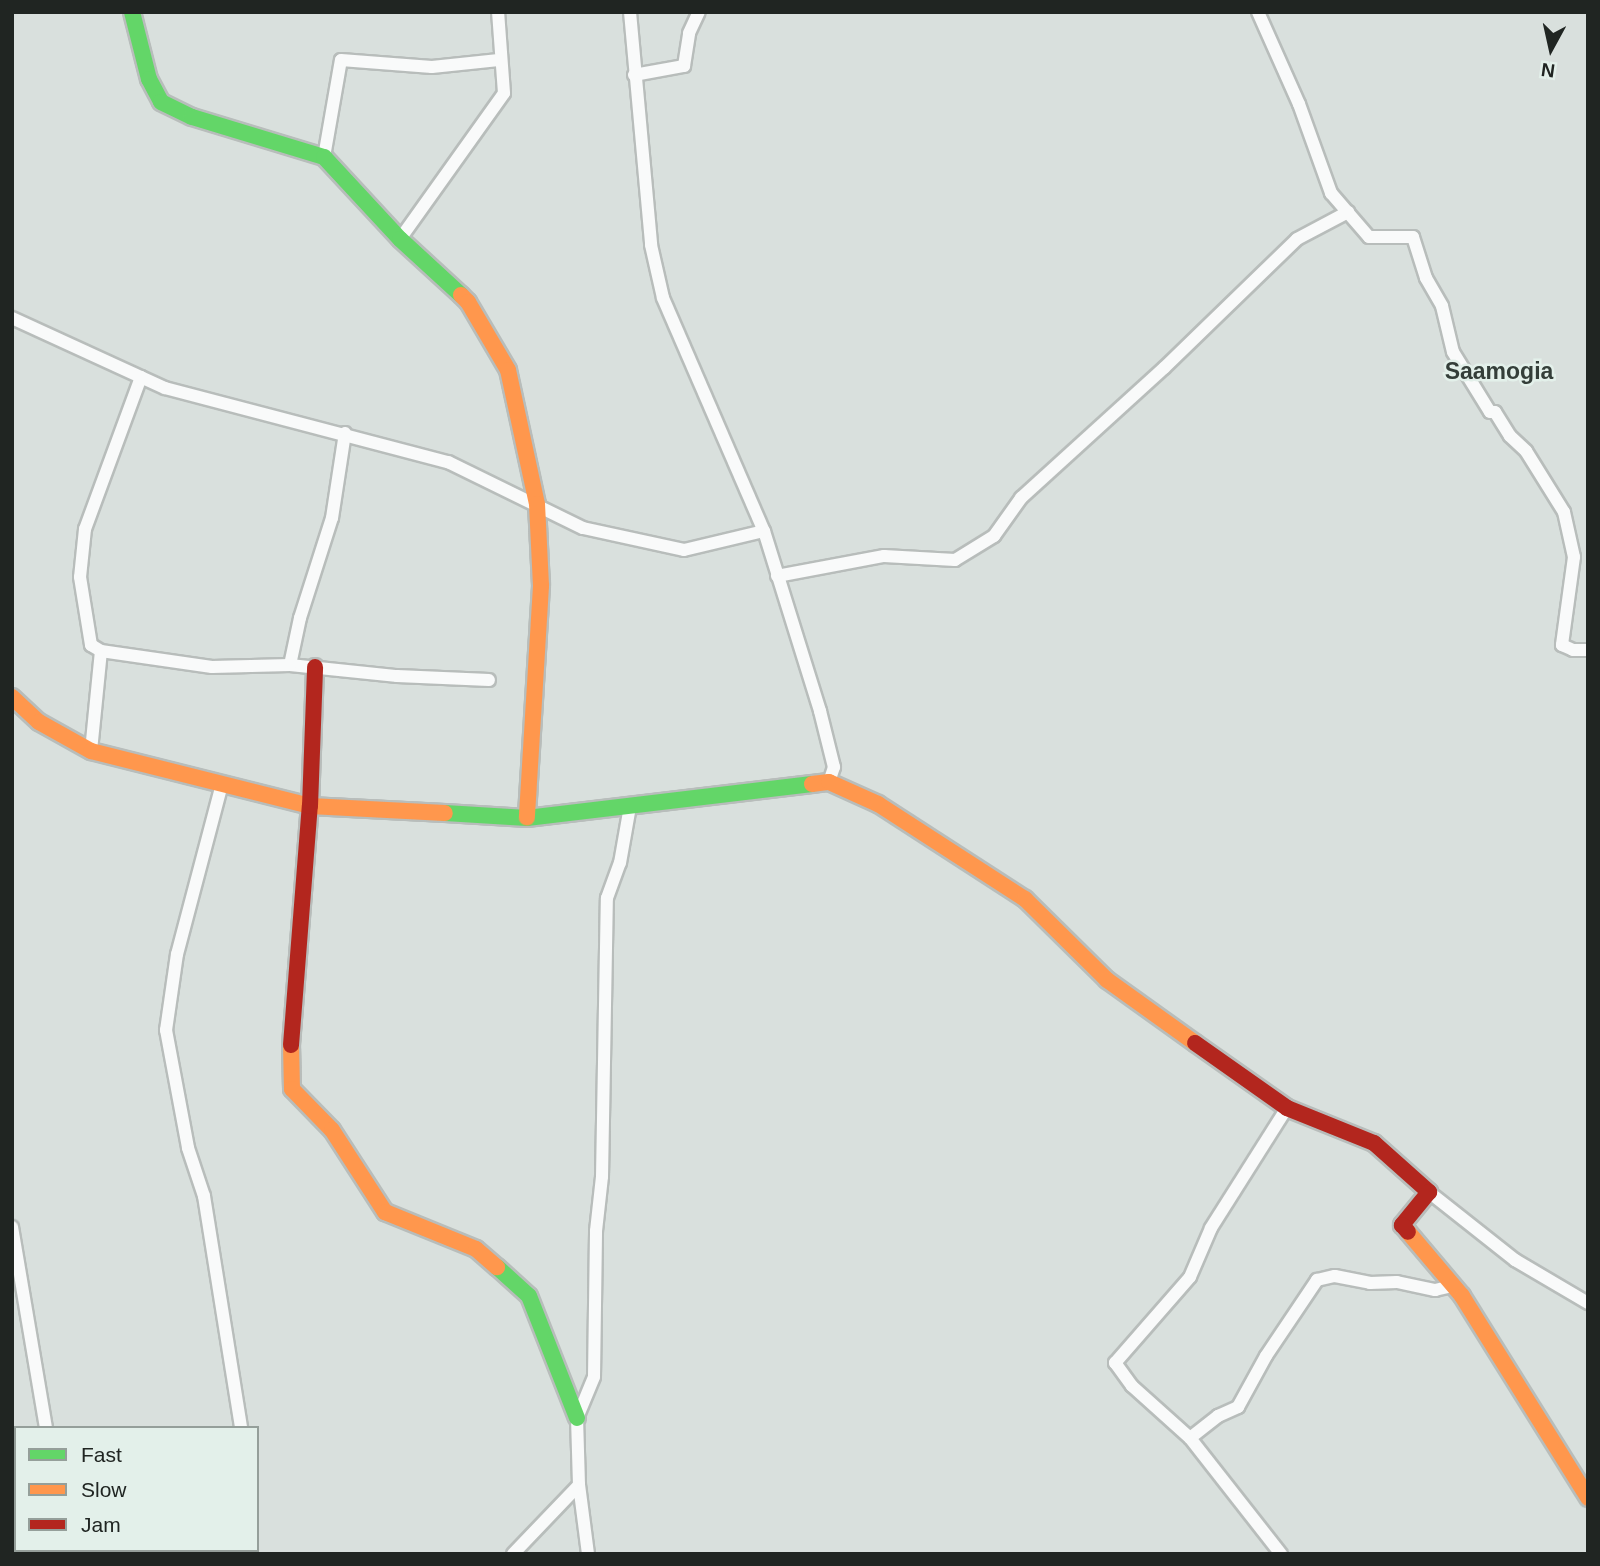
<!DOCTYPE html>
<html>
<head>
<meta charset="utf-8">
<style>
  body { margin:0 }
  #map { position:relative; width:1600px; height:1566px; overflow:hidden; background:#d9e0dd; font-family:Arial,sans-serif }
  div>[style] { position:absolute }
  .roads { filter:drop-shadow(2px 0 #b8bdbb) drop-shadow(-2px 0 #b8bdbb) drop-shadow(0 2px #b8bdbb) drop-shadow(0 -2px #b8bdbb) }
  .street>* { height:12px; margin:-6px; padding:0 6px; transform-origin:6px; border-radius:6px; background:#f9fafa }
  .fast>* { height:16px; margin:-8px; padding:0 8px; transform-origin:8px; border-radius:8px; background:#63d668 }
  .slow>* { height:16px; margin:-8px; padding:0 8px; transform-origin:8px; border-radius:8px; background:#ff974d }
  .jam>* { height:16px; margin:-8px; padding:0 8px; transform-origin:8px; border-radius:8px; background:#b3261e }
  span { translate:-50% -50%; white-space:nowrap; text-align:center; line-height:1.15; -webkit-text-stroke:5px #e3f0ea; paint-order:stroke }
  .quarter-label { font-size:23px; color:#343e39; font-weight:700 }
  .frame { position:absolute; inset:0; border:14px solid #202522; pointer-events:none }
  .legend { position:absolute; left:14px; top:1426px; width:245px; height:126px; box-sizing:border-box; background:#e3f0ea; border:2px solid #959f9a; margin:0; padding:9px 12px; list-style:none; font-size:21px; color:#202522 }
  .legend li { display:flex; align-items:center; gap:14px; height:35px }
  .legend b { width:35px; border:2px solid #959f9a }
  .north { position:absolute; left:1516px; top:14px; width:70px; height:70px; -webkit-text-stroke:5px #e3f0ea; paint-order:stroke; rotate:188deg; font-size:19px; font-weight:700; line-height:28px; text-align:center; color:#202522 }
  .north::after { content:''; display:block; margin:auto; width:24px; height:32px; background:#202522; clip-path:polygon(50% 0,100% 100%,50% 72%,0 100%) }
</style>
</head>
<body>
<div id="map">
  <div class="roads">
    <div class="street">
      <i style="left:630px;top:12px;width:234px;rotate:84.8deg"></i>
      <i style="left:651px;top:245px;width:54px;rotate:77.2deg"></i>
      <i style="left:663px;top:298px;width:254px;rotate:66.6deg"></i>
      <i style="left:764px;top:531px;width:189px;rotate:72.7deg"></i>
      <i style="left:820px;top:711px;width:58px;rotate:76deg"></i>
      <i style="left:834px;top:767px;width:16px;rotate:108deg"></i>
      <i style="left:1258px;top:12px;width:101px;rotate:66deg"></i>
      <i style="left:1299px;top:104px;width:95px;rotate:70.2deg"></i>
      <i style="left:1331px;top:193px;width:58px;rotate:49.2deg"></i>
      <i style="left:1369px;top:237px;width:44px"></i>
      <i style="left:1413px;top:237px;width:43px;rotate:72.4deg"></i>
      <i style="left:1426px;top:278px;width:32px;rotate:60deg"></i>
      <i style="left:1442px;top:306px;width:47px;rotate:76.6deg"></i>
      <i style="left:1453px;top:352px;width:70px;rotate:58.3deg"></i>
      <i style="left:1490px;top:412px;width:5px"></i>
      <i style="left:1495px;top:412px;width:28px;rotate:58deg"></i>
      <i style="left:1510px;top:436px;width:22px;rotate:43deg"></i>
      <i style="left:1526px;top:451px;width:72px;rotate:58.1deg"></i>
      <i style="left:1564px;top:512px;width:46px;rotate:77.5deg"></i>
      <i style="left:1574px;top:557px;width:89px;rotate:97.8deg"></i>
      <i style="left:1562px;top:645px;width:12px;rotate:24deg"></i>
      <i style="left:1573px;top:650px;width:15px"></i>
      <i style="left:634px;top:75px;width:51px;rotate:-10.2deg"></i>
      <i style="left:684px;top:66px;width:33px;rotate:-81deg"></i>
      <i style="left:689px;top:33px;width:23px;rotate:-65deg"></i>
      <i style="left:324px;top:157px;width:98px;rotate:-80.1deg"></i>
      <i style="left:341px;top:60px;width:91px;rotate:4.4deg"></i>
      <i style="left:432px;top:67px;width:67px;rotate:-6deg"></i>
      <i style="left:400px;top:239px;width:179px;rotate:-54.5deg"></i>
      <i style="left:504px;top:93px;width:81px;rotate:-94.2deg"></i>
      <i style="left:12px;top:318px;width:168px;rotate:24.6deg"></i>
      <i style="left:165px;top:388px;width:293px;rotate:14.7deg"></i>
      <i style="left:448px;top:462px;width:150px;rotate:26.1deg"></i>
      <i style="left:583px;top:528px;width:103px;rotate:12.3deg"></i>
      <i style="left:684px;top:550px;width:82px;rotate:-13.4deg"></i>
      <i style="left:141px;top:377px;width:162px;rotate:110.2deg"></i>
      <i style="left:85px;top:529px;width:48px;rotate:95.9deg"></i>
      <i style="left:80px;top:577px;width:69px;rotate:80.8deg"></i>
      <i style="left:91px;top:645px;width:12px;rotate:31deg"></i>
      <i style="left:101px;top:651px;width:112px;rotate:8.2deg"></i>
      <i style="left:212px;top:667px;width:78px;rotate:-1.5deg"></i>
      <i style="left:290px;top:665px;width:108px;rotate:5.9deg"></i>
      <i style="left:397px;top:676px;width:92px;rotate:2.5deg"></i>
      <i style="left:777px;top:576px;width:109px;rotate:-10.6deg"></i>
      <i style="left:884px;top:556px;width:71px;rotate:3.2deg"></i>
      <i style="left:955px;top:560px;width:46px;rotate:-31.6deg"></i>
      <i style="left:994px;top:536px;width:47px;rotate:-54.6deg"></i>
      <i style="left:1021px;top:498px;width:193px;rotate:-42.3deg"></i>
      <i style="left:1164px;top:368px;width:185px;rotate:-44.1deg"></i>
      <i style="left:1297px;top:239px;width:58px;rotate:-27.9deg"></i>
      <i style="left:290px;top:665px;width:48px;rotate:-78deg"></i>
      <i style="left:300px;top:618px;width:105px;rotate:-72.3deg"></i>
      <i style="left:332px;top:518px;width:86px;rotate:-81.3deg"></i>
      <i style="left:91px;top:751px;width:100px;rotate:-84.3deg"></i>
      <i style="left:222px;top:784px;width:176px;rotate:104.8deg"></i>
      <i style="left:177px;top:954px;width:77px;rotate:98.2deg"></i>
      <i style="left:166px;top:1030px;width:120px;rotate:79.4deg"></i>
      <i style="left:188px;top:1148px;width:51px;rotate:71.6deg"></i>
      <i style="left:204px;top:1196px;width:235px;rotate:80.9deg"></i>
      <i style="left:1429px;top:1192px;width:110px;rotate:38.3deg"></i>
      <i style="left:1515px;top:1260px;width:85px;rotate:30.5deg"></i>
      <i style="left:12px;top:1227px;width:204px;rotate:80.4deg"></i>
      <i style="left:1190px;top:1438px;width:36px;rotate:-38deg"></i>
      <i style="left:1218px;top:1416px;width:22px;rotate:-24deg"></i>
      <i style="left:1238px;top:1407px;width:58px;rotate:-61.2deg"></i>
      <i style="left:1266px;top:1356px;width:92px;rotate:-56.1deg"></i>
      <i style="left:1317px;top:1280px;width:18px;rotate:-13deg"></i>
      <i style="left:1335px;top:1276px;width:36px;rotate:11deg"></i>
      <i style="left:1370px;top:1283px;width:27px;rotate:-2deg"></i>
      <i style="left:1397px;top:1282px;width:39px;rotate:12deg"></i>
      <i style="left:1435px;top:1290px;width:18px;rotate:-13deg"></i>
      <i style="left:513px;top:1554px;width:95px;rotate:-46.3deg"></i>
      <i style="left:588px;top:1554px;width:70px;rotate:-97.4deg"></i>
      <i style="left:579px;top:1485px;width:67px;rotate:-91.7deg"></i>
      <i style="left:577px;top:1418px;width:44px;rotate:-67.5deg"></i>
      <i style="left:594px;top:1377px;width:146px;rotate:-89.2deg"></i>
      <i style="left:596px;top:1231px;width:54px;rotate:-83.7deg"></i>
      <i style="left:602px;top:1177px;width:279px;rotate:-89deg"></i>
      <i style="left:607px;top:898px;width:37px;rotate:-70deg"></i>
      <i style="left:620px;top:863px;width:58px;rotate:-80deg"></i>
      <i style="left:1281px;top:1554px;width:147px;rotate:-128.1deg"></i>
      <i style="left:1190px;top:1438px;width:78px;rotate:-138.1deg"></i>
      <i style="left:1132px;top:1386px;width:29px;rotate:-126deg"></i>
      <i style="left:1115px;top:1363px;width:114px;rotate:-48.9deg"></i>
      <i style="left:1190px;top:1277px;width:53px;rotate:-66.8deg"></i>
      <i style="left:1211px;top:1228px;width:142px;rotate:-57.7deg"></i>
    </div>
    <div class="fast">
      <i style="left:132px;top:12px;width:69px;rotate:75.8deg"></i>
      <i style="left:149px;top:79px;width:26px;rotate:62deg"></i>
      <i style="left:161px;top:102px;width:34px;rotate:26deg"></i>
      <i style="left:192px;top:117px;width:138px;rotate:16.9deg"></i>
      <i style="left:324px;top:157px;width:112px;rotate:47.2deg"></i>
      <i style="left:400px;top:239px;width:83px;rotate:42.6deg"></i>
      <i style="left:445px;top:813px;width:82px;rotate:3.5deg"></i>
      <i style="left:527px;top:818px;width:287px;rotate:-6.8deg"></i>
      <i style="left:497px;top:1267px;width:43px;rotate:42.2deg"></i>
      <i style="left:529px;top:1296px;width:131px;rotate:68.5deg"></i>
    </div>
    <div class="slow">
      <i style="left:461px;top:295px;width:10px;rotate:45deg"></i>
      <i style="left:468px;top:302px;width:79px;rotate:59.5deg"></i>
      <i style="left:508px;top:370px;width:137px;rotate:77.8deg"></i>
      <i style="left:537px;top:504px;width:82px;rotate:87.2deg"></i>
      <i style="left:541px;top:586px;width:232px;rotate:93.5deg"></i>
      <i style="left:12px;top:697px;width:37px;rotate:43deg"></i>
      <i style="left:39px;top:722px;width:60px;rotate:29.1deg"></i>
      <i style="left:91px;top:751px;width:226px;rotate:14.1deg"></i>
      <i style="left:310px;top:806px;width:135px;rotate:3deg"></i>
      <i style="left:812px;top:784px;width:17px;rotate:-7deg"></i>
      <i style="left:829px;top:782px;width:54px;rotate:24.2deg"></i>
      <i style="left:878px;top:804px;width:175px;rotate:32.9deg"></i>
      <i style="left:1025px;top:899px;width:115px;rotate:44.6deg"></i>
      <i style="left:1107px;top:980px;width:108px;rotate:35.6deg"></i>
      <i style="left:291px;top:1045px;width:44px;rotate:88.7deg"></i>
      <i style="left:292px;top:1089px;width:57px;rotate:45.7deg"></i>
      <i style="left:332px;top:1130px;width:98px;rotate:57.1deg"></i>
      <i style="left:385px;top:1212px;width:98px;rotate:22.1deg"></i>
      <i style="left:476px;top:1249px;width:28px;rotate:41deg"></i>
      <i style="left:1408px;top:1232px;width:84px;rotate:49.8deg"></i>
      <i style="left:1462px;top:1296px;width:238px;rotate:58deg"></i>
    </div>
    <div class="jam">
      <i style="left:1195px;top:1043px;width:113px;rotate:35.2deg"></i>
      <i style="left:1287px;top:1108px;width:94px;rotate:21.9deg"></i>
      <i style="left:1374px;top:1143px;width:74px;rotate:41.7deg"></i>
      <i style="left:1429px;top:1192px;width:43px;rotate:129.3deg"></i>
      <i style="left:1402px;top:1225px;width:9px;rotate:49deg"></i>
      <i style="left:291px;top:1045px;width:240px;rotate:-85.5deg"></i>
      <i style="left:310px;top:806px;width:139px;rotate:-87.9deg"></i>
    </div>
  </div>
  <div class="quarter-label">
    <span style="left:1499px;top:371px">Saamogia</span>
  </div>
  <div class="frame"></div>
  <ul class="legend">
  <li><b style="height:9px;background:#63d668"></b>Fast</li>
  <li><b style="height:9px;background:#ff974d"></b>Slow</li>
  <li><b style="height:9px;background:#b3261e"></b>Jam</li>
  </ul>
  <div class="north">N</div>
</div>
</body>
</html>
